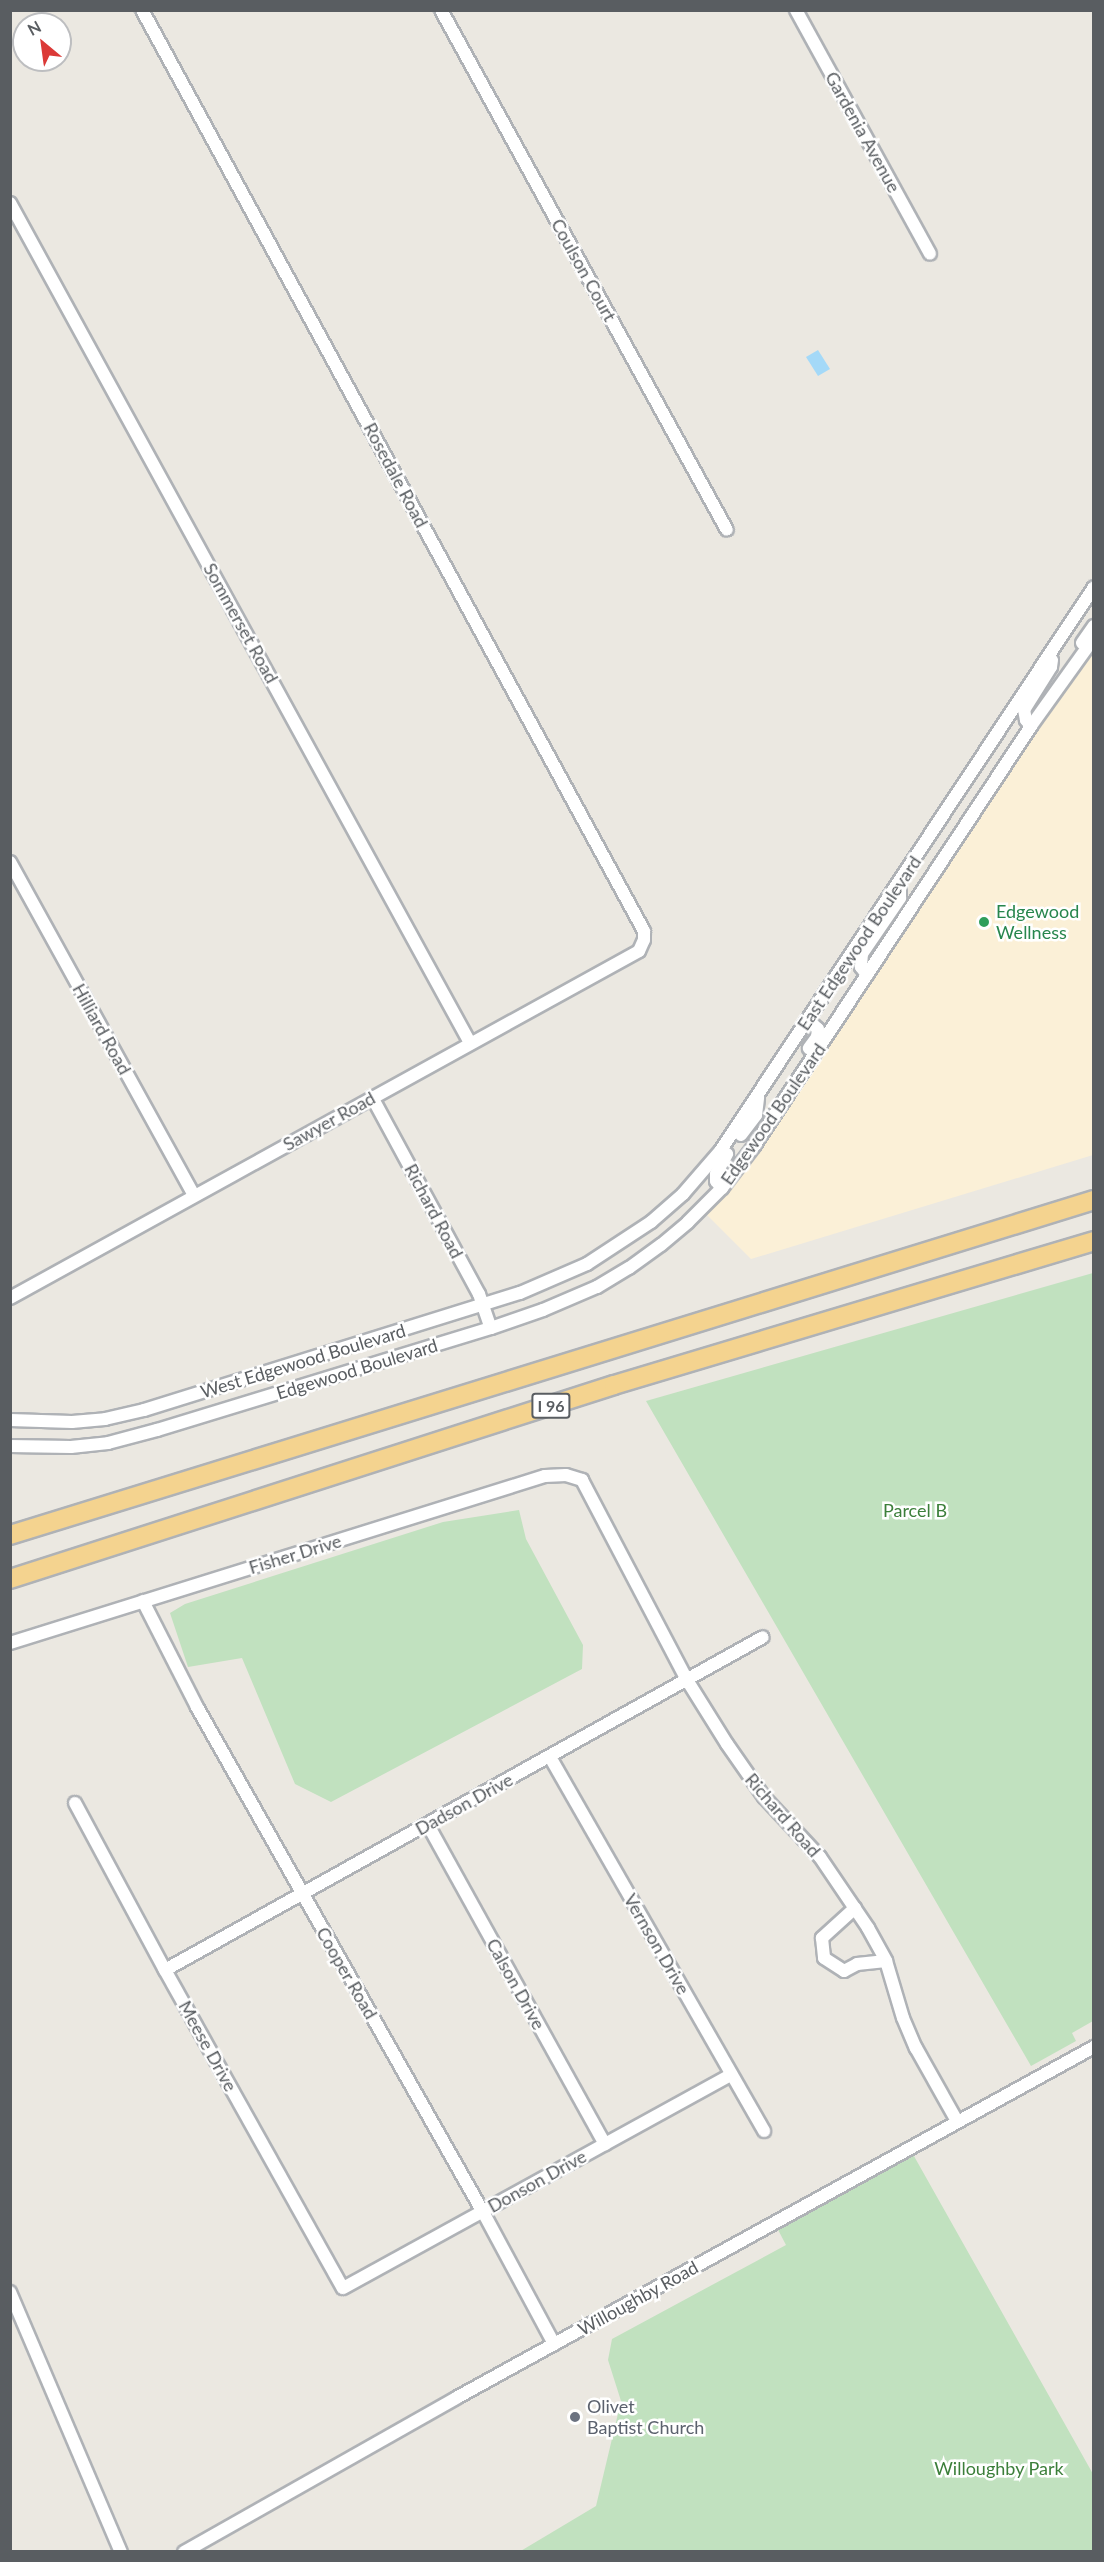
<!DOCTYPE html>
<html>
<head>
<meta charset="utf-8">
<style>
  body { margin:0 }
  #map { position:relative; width:1104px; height:2562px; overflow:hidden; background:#ebe8e1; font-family:Lato,sans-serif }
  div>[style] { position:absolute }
  .commercial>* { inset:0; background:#fbf0d7 }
  .green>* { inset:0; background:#c1e1bf }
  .water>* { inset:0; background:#a4d9f8 }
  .roads { filter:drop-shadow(2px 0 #afb2b6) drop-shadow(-2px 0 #afb2b6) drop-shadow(0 2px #afb2b6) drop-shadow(0 -2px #afb2b6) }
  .minor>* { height:12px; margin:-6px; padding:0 6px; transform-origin:6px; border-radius:6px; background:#fff }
  .highway>* { height:18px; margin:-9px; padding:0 9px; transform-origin:9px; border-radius:9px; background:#f4d38f }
  .dots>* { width:16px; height:16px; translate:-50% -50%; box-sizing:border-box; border:3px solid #fff; border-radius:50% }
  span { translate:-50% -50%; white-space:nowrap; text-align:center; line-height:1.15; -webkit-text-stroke:5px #fff; paint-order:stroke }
  .shield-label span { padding:2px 4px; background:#fff; border:2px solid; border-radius:4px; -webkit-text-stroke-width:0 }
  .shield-label { font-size:16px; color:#595d61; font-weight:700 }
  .street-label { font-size:18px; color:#595d61 }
  .leisure-label { font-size:18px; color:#27864d }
  .left { translate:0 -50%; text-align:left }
  .park-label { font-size:18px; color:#3c7f3a }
  .worship-label { font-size:18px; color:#5b616d }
  .frame { position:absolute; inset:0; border:12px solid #595d61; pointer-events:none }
  .north { position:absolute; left:12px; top:12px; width:60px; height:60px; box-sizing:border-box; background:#fff; border:2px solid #bdbec0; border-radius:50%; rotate:331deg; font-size:16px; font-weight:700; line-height:24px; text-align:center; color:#595d61 }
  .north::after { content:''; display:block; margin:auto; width:21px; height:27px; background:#db3937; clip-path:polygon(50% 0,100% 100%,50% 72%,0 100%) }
</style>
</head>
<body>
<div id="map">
  <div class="commercial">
    <i style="clip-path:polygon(1093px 650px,1093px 1155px,751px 1259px,706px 1214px,732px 1185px,764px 1143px,1041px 724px)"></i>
  </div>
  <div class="green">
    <i style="clip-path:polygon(1093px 1273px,1093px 2021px,1072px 2033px,1076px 2041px,1031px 2066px,646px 1401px)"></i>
    <i style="clip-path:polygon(519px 1510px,526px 1539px,583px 1645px,582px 1669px,331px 1802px,295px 1784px,242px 1658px,188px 1667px,170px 1613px,185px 1604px,443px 1522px)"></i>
    <i style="clip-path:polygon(910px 2149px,1093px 2474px,1093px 2551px,519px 2552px,596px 2506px,621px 2401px,608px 2360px,612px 2339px,786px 2245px,775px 2224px)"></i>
  </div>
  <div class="water">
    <i style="clip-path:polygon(818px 350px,830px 369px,818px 376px,806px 357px)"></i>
  </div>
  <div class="roads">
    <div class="minor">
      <i style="left:441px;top:10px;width:593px;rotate:61.19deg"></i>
      <i style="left:796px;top:10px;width:278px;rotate:61.2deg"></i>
      <i style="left:10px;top:203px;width:958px;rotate:61.29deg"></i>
      <i style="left:1082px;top:643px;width:21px;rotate:-55deg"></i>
      <i style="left:1031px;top:726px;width:8px;rotate:-130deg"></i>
      <i style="left:1026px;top:720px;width:10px;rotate:-101deg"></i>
      <i style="left:1024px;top:710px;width:51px;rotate:-57.9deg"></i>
      <i style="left:1051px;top:667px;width:7px;rotate:-82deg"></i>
      <i style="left:10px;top:862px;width:381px;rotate:61.1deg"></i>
      <i style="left:867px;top:975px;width:10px;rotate:-127deg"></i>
      <i style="left:861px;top:967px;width:13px;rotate:-86deg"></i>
      <i style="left:862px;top:954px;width:68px;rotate:-55.8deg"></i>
      <i style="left:900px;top:898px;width:15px;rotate:-90deg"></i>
      <i style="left:808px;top:1020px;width:13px;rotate:42deg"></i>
      <i style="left:818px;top:1029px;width:8px;rotate:97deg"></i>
      <i style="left:817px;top:1037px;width:14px;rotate:126deg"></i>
      <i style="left:372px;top:1097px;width:224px;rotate:61.5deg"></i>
      <i style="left:479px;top:1294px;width:36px;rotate:71deg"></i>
      <i style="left:741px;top:1135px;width:25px;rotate:-53deg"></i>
      <i style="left:756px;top:1115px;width:17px;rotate:-83deg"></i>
      <i style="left:722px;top:1188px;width:9px;rotate:-131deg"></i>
      <i style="left:716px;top:1181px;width:7px;rotate:-90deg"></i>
      <i style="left:716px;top:1174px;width:23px;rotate:-61deg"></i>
      <i style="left:10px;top:1298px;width:718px;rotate:-28.88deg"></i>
      <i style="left:639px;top:951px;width:12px;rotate:-66deg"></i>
      <i style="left:644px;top:940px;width:9px;rotate:-90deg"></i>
      <i style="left:644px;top:931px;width:1049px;rotate:-118.59deg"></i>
      <i style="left:10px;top:1420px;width:62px;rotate:1.8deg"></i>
      <i style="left:72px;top:1422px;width:33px;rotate:-5deg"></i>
      <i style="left:105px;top:1419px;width:40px;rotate:-13deg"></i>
      <i style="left:144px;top:1410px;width:394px;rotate:-17.3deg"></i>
      <i style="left:520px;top:1293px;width:73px;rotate:-23.4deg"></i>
      <i style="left:587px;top:1264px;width:77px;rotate:-33.3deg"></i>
      <i style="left:651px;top:1222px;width:43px;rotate:-41.2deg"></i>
      <i style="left:683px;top:1194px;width:58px;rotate:-49.2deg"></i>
      <i style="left:721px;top:1150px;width:675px;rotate:-56.47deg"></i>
      <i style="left:10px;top:1446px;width:61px;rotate:0.9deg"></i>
      <i style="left:71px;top:1447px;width:37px;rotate:-6deg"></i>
      <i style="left:108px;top:1443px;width:51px;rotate:-14.9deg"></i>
      <i style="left:157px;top:1430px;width:349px;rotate:-17deg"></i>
      <i style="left:491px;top:1328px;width:55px;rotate:-19.1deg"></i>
      <i style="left:543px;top:1310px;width:59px;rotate:-23.1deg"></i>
      <i style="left:597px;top:1287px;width:37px;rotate:-31deg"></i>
      <i style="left:629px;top:1268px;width:39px;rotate:-36deg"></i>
      <i style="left:661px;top:1245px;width:35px;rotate:-40deg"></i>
      <i style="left:688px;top:1222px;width:48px;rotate:-45deg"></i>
      <i style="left:722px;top:1188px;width:53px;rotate:-52.7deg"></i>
      <i style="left:754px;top:1146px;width:503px;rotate:-56.59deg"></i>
      <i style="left:1031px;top:726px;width:108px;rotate:-54.4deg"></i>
      <i style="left:143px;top:1601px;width:119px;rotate:63deg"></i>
      <i style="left:197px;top:1707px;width:580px;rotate:60.48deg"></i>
      <i style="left:483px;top:2212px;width:150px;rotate:61.7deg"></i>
      <i style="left:10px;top:1643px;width:560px;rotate:-17.34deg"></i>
      <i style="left:545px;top:1476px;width:21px;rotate:-3deg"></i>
      <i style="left:566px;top:1475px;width:17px;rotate:17deg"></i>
      <i style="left:582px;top:1480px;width:226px;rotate:62.3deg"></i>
      <i style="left:687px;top:1680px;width:75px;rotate:58deg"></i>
      <i style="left:727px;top:1744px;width:65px;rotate:55.1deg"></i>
      <i style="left:764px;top:1797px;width:82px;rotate:47deg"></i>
      <i style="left:820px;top:1857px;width:86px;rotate:55.9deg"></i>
      <i style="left:868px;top:1928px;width:38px;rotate:61deg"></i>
      <i style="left:886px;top:1961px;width:59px;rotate:73.4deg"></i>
      <i style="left:903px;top:2018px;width:33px;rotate:67deg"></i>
      <i style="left:916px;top:2048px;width:84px;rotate:60.7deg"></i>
      <i style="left:550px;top:1757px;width:431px;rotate:60.2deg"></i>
      <i style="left:75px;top:1803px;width:190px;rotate:61.7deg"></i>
      <i style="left:165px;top:1970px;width:364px;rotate:60.8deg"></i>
      <i style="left:343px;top:2288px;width:443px;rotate:-28.8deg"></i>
      <i style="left:428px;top:1825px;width:365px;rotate:61deg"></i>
      <i style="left:855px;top:1908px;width:45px;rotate:137.7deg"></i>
      <i style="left:822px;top:1938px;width:20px;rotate:84deg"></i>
      <i style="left:824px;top:1958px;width:24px;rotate:33deg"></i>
      <i style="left:844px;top:1971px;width:15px;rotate:-28deg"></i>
      <i style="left:857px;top:1964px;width:29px;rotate:-6deg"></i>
      <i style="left:165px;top:1970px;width:684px;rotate:-29.11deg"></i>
      <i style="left:10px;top:2292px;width:283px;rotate:66.9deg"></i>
      <i style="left:184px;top:2552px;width:313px;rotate:-29.5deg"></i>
      <i style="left:456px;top:2398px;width:728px;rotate:-28.82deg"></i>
    </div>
    <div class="highway">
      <i style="left:10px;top:1535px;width:1135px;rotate:-17.17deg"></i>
      <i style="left:10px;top:1579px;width:634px;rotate:-17.81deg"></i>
      <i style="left:614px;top:1385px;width:501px;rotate:-16.7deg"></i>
    </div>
  </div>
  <div class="dots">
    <i style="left:984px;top:922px;background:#2e9e5b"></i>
    <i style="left:575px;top:2417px;background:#6b7280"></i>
  </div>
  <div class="shield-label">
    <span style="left:551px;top:1406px">I 96</span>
  </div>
  <div class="street-label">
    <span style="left:863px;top:132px;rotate:61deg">Gardenia Avenue</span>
    <span style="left:584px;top:270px;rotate:61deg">Coulson Court</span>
    <span style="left:396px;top:475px;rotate:62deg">Rosedale Road</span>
    <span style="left:241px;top:623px;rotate:61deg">Sommerset Road</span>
    <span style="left:859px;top:943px;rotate:-56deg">East Edgewood Boulevard</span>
    <span style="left:102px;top:1029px;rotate:61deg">Hilliard Road</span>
    <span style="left:773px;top:1114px;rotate:-55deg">Edgewood Boulevard</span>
    <span style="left:329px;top:1121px;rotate:-29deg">Sawyer Road</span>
    <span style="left:434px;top:1211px;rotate:62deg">Richard Road</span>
    <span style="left:303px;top:1361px;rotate:-17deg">West Edgewood Boulevard</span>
    <span style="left:357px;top:1369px;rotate:-17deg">Edgewood Boulevard</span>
    <span style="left:295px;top:1554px;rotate:-17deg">Fisher Drive</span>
    <span style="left:464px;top:1804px;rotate:-29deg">Dadson Drive</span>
    <span style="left:783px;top:1815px;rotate:49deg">Richard Road</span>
    <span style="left:657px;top:1944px;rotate:60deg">Vernson Drive</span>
    <span style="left:347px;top:1973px;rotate:60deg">Cooper Road</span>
    <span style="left:516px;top:1984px;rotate:61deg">Calson Drive</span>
    <span style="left:208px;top:2046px;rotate:61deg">Meese Drive</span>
    <span style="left:537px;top:2181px;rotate:-29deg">Donson Drive</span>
    <span style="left:638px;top:2298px;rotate:-29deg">Willoughby Road</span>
  </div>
  <div class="leisure-label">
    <span class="left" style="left:996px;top:922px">Edgewood<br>Wellness</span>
  </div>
  <div class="park-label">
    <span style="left:915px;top:1510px">Parcel B</span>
    <span style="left:999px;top:2468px">Willoughby Park</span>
  </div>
  <div class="worship-label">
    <span class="left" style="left:587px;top:2417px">Olivet<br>Baptist Church</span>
  </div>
  <div class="frame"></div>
  <div class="north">N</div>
</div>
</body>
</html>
